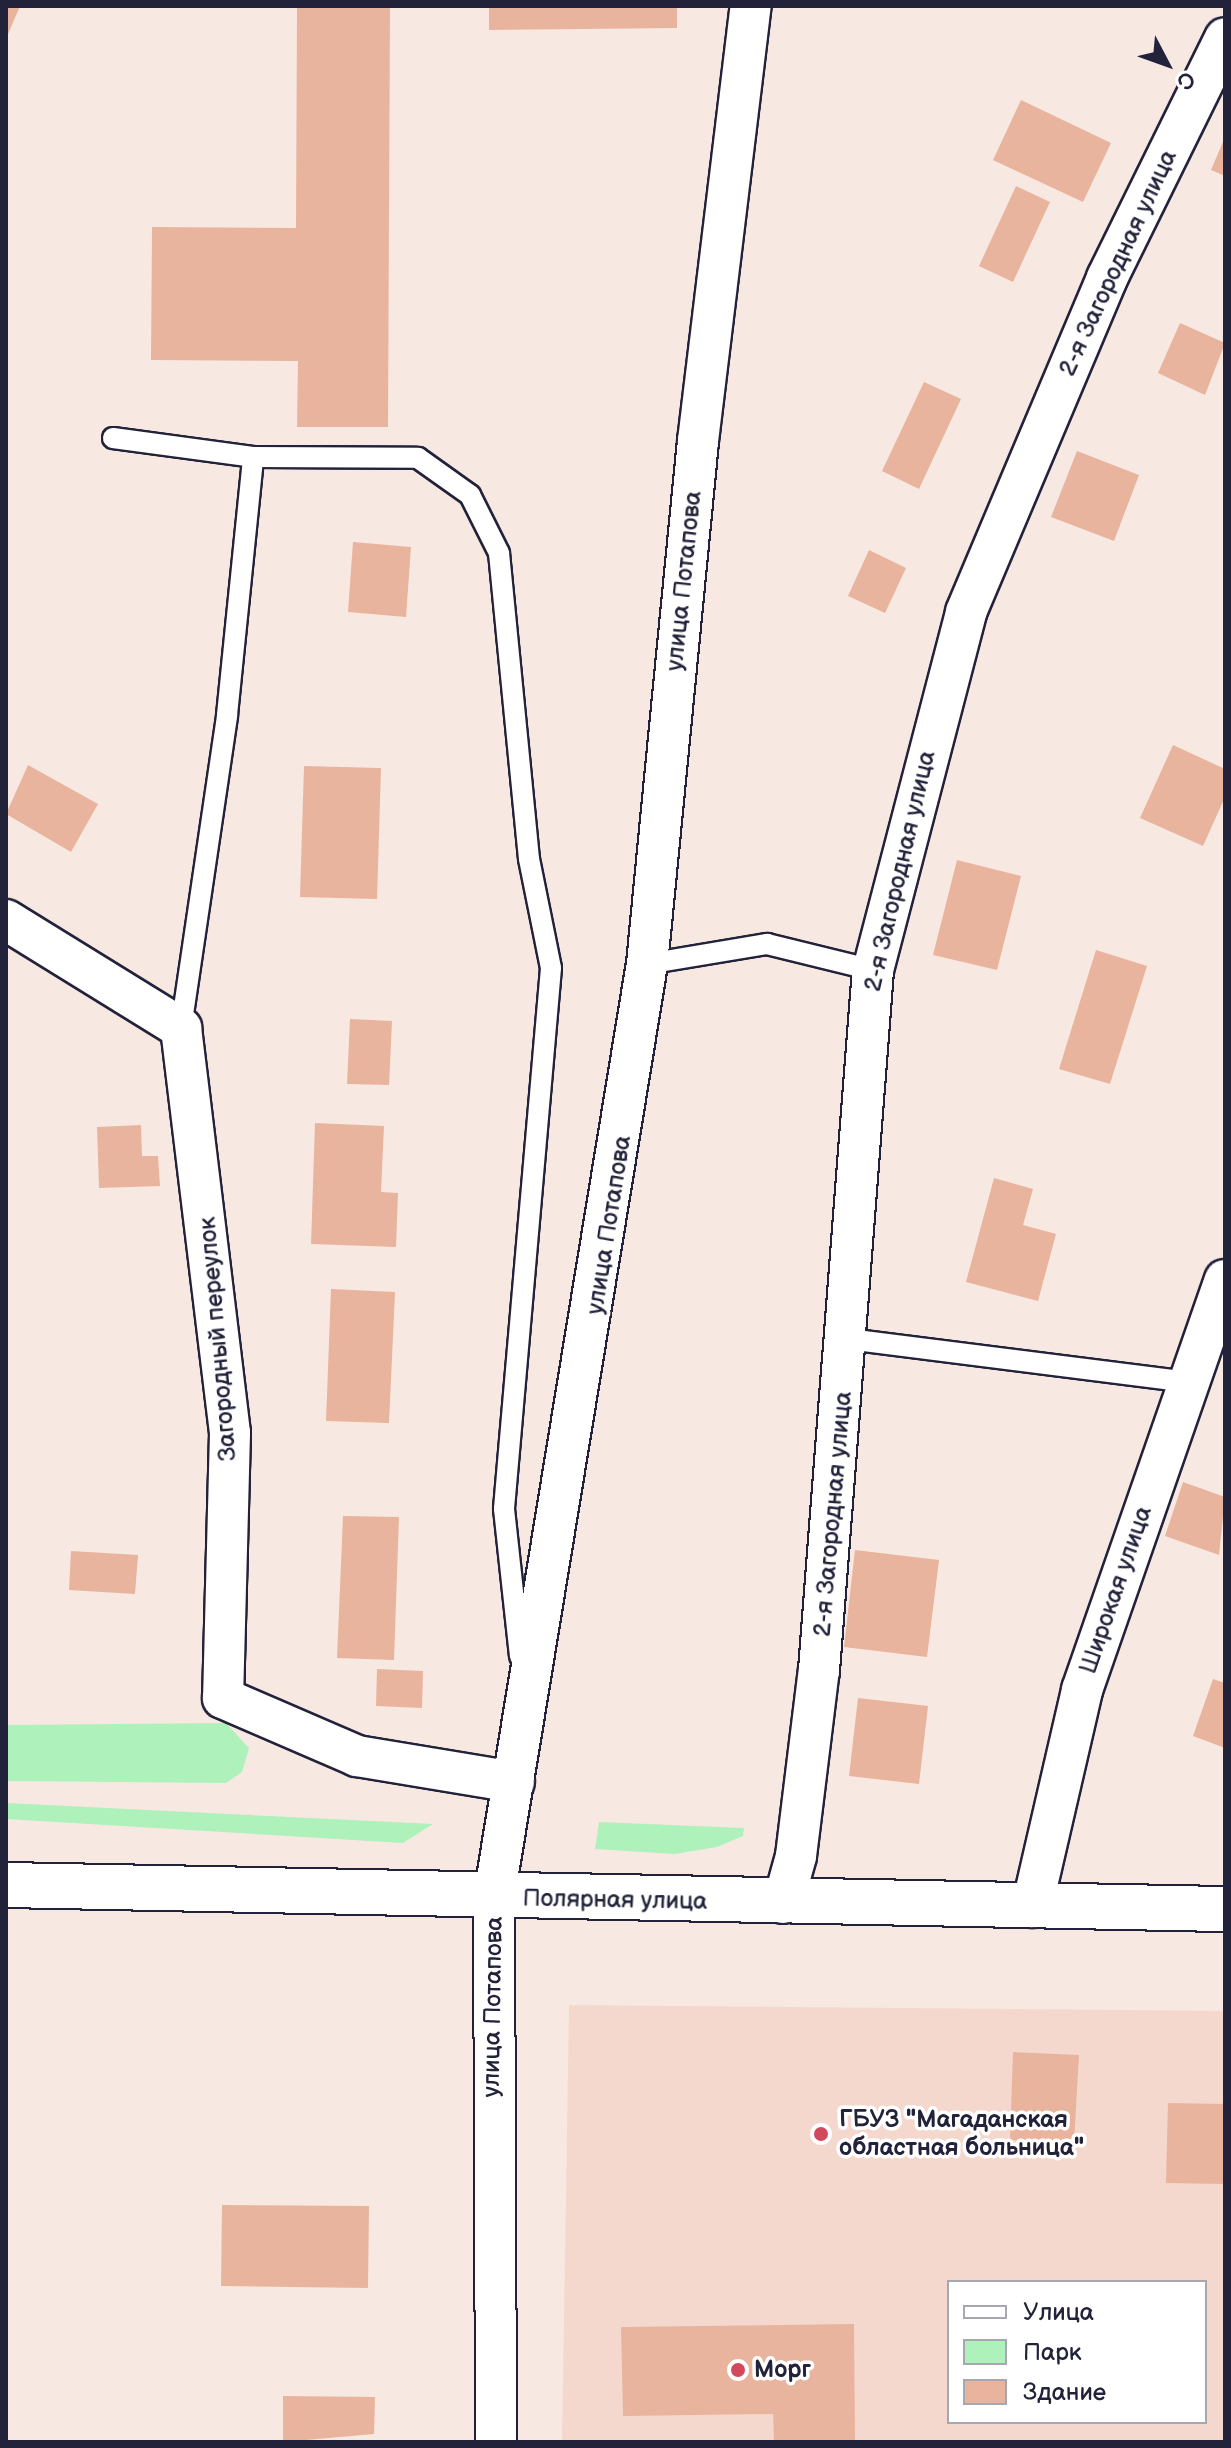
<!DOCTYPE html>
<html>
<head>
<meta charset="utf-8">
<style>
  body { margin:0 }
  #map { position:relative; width:1231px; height:2448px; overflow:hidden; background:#f8e8e2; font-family:"Balsamiq Sans",sans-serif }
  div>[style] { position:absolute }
  .built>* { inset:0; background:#f4d8cd }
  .green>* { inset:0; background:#aff1ba }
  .building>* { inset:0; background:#e9b49d }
  .roads { filter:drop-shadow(2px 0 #22223b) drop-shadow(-2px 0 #22223b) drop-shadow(0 2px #22223b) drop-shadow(0 -2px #22223b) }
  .service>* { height:20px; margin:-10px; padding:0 10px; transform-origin:10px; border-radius:10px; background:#fff }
  .minor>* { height:40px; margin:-20px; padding:0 20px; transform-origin:20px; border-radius:20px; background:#fff }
  .secondary>* { height:44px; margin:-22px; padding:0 22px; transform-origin:22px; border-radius:22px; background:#fff }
  .dots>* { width:22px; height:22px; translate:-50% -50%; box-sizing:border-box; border:4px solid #fff; border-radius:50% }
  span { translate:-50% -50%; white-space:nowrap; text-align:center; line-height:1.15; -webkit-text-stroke:7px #fff; paint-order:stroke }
  .street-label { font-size:24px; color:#22223b }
  .poi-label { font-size:24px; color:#22223b; font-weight:700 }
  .left { translate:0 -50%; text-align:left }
  .frame { position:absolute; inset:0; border:8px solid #22223b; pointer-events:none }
  .legend { position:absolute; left:947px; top:2280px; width:260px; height:144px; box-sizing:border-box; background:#fff; border:2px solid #a7a7b1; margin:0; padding:10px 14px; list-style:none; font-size:24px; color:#22223b }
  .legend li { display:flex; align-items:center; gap:16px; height:40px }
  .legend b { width:40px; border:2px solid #a7a7b1 }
  .north { position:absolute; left:1127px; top:24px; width:80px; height:80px; -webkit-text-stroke:6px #fff; paint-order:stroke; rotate:131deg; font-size:22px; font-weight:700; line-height:32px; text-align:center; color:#22223b }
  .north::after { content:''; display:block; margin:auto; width:28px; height:36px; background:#22223b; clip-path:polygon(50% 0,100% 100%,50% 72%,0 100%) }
</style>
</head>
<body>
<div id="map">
  <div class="built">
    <i style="clip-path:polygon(evenodd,569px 2005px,1225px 2011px,1225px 2442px,562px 2442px,569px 2005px,949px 2282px,1205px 2282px,1205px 2422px,949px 2422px,949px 2282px)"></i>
  </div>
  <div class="green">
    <i style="clip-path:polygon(226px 1723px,249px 1748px,242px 1772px,226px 1783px,6px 1781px,6px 1725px)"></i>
    <i style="clip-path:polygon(6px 1803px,433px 1824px,403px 1843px,6px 1819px)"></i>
    <i style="clip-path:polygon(599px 1822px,744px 1828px,743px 1836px,717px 1847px,675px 1854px,595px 1849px)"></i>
  </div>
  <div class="building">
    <i style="clip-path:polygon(6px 6px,20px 6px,6px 39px)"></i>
    <i style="clip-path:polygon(297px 6px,390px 6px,388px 427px,297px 427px,298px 361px,151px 360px,152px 227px,296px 228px)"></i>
    <i style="clip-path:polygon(489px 6px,677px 6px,677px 28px,489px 30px)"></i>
    <i style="clip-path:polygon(1021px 100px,1111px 143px,1083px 202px,993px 160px)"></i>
    <i style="clip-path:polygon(1225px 137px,1225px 176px,1211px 170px)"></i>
    <i style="clip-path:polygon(1016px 186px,1050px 202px,1013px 282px,979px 266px)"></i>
    <i style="clip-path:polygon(1180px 323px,1225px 343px,1205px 395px,1158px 373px)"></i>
    <i style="clip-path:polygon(924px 382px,961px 399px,919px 489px,882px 471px)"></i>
    <i style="clip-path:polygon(1077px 451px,1139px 475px,1114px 541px,1051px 517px)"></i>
    <i style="clip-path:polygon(353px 542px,411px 547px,406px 617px,348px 612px)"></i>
    <i style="clip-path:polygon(869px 550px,906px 568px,885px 613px,848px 596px)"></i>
    <i style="clip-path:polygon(1173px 745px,1225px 769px,1225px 797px,1203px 846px,1140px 818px)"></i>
    <i style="clip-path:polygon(28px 765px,98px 804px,71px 852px,6px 814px)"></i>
    <i style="clip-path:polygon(304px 766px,381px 768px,377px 899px,300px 897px)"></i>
    <i style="clip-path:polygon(957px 860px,1021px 876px,997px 970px,933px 955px)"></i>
    <i style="clip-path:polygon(1096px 950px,1147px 966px,1110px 1084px,1059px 1069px)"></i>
    <i style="clip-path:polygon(350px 1019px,392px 1021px,389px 1085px,347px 1084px)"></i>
    <i style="clip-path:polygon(315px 1123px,384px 1126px,381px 1192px,398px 1193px,396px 1247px,311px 1244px)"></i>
    <i style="clip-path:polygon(141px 1125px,142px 1156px,158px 1156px,160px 1186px,99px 1188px,97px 1127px)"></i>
    <i style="clip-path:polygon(994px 1178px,1033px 1189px,1023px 1225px,1056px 1234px,1038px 1301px,966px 1282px)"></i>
    <i style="clip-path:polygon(331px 1289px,395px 1292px,389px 1423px,326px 1421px)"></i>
    <i style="clip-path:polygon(1183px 1482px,1225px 1497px,1219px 1555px,1165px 1536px)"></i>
    <i style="clip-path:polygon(343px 1516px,399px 1517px,394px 1660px,337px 1658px)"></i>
    <i style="clip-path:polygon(855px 1550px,939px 1560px,927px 1657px,844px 1647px)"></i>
    <i style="clip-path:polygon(71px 1551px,138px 1555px,135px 1594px,69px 1590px)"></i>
    <i style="clip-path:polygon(377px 1669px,423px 1671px,422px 1708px,376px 1706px)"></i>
    <i style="clip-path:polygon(1213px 1679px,1225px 1683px,1225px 1748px,1193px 1736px)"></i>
    <i style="clip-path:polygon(858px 1698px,928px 1706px,919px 1784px,849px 1776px)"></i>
    <i style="clip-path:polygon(1013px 2052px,1079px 2055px,1074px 2143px,1010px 2140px)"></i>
    <i style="clip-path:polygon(1168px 2103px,1225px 2104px,1225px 2184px,1166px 2183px)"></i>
    <i style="clip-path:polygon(222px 2205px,369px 2206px,368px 2288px,221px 2286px)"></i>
    <i style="clip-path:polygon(854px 2324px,855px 2442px,774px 2442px,773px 2414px,623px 2416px,621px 2327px)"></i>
    <i style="clip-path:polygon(283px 2396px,375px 2397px,374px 2434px,283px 2442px)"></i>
  </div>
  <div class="roads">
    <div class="service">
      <i style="left:113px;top:438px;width:141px;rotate:7.7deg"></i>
      <i style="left:253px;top:457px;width:165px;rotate:0.3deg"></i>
      <i style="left:418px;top:458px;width:64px;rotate:35.4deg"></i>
      <i style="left:470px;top:495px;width:65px;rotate:63.4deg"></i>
      <i style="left:499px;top:553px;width:307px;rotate:84.4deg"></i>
      <i style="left:529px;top:859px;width:111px;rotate:78.6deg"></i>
      <i style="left:551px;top:968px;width:543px;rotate:94.97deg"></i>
      <i style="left:504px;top:1509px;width:148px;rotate:83.8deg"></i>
      <i style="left:647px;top:964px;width:122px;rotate:-9.5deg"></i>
      <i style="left:767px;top:944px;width:109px;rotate:13.8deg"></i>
      <i style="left:181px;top:1028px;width:316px;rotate:-81.6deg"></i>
      <i style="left:227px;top:715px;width:259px;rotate:-84.2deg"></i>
      <i style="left:848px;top:1339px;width:343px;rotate:7.2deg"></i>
    </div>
    <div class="minor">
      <i style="left:6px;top:920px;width:206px;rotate:31.7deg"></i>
      <i style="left:181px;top:1028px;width:408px;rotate:83.1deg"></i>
      <i style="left:230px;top:1433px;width:265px;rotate:91.5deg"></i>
      <i style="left:223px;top:1698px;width:146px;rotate:23.4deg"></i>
      <i style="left:357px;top:1756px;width:159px;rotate:9.4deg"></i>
      <i style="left:783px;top:1903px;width:49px;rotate:-74.5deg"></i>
      <i style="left:796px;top:1856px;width:187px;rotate:-83deg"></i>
      <i style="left:819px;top:1670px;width:702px;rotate:-85.59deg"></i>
      <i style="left:873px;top:970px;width:370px;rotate:-75.4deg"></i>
      <i style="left:966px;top:612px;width:363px;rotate:-67.1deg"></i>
      <i style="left:1107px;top:278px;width:267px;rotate:-63.8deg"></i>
      <i style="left:1032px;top:1907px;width:223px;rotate:-77deg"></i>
      <i style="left:1082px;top:1690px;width:434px;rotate:-70.8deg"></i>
      <i style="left:496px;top:2442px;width:545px;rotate:-90.21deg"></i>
      <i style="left:494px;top:1897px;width:945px;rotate:-80.69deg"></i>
      <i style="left:647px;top:964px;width:525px;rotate:-84.43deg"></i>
      <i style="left:698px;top:441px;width:438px;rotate:-83.1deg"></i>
    </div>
    <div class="secondary">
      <i style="left:6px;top:1885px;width:1219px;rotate:1.13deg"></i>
    </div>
  </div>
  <div class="dots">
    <i style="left:821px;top:2134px;background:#d1495b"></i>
    <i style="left:738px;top:2370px;background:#d1495b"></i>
  </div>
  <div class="street-label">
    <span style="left:1118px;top:263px;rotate:-65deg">2-я Загородная улица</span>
    <span style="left:684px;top:581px;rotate:-84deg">улица Потапова</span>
    <span style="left:900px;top:871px;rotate:-77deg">2-я Загородная улица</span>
    <span style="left:609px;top:1225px;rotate:-81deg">улица Потапова</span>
    <span style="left:218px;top:1339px;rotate:-95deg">Загородный переулок</span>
    <span style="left:833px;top:1514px;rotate:-85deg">2-я Загородная улица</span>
    <span style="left:1116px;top:1590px;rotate:-71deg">Широкая улица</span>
    <span style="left:615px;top:1900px;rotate:1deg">Полярная улица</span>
    <span style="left:493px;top:2007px;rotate:-89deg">улица Потапова</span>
  </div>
  <div class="poi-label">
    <span class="left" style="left:839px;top:2134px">ГБУЗ "Магаданская<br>областная больница"</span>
    <span class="left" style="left:754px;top:2370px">Морг</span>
  </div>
  <div class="frame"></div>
  <ul class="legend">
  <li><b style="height:10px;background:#fff"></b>Улица</li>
  <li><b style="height:22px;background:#aff1ba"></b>Парк</li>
  <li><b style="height:22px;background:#e9b49d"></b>Здание</li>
  </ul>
  <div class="north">С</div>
</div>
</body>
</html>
